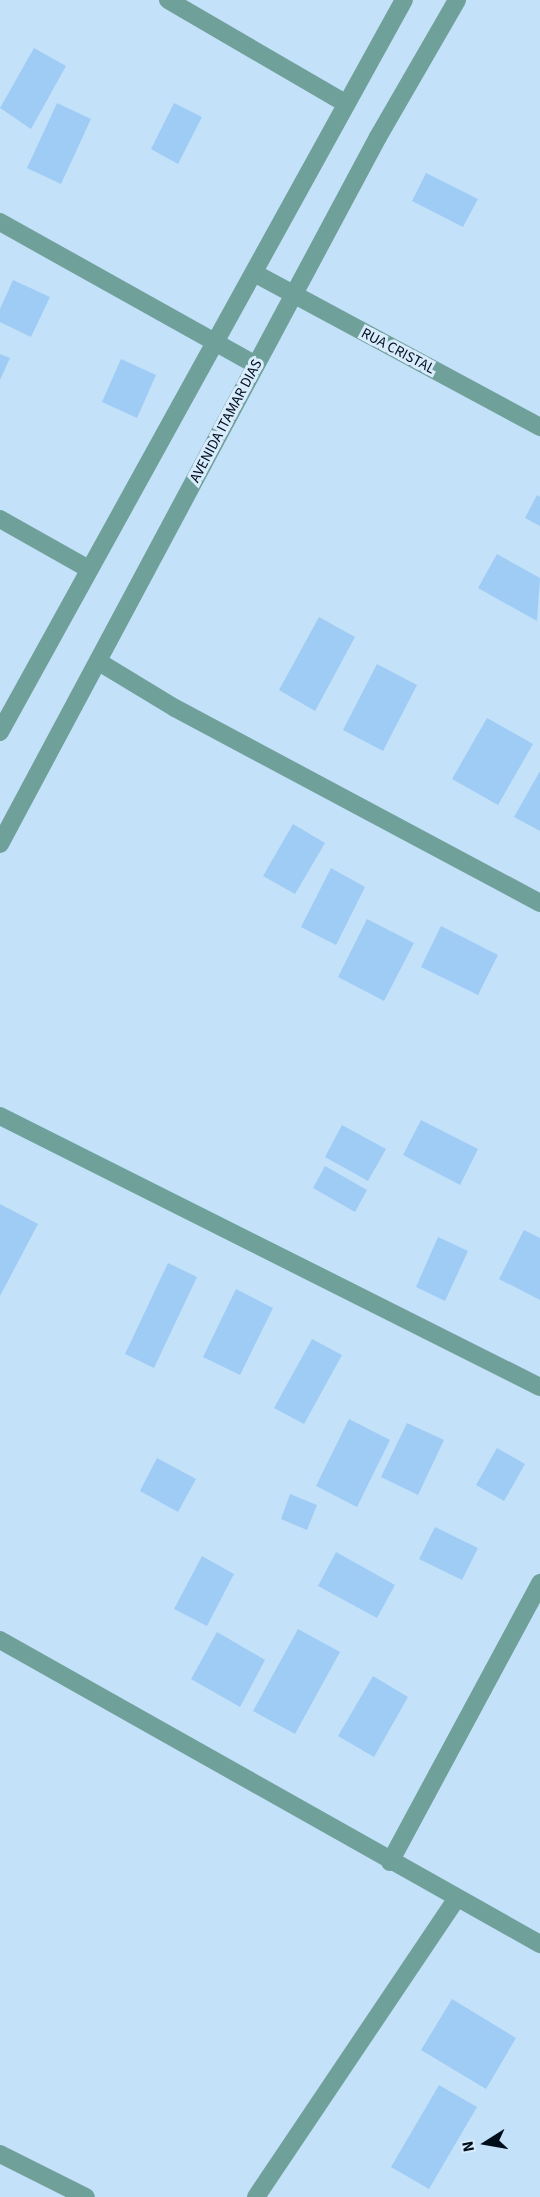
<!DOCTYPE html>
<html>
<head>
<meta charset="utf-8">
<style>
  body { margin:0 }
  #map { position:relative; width:540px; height:2197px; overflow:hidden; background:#c4e1fa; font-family:"Source Sans 3",sans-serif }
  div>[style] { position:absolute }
  .building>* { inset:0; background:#9fccf4 }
  .minor>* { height:18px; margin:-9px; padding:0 9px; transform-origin:9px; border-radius:9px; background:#6fa19a }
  span { translate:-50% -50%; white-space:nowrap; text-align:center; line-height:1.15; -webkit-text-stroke:6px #d9ecfd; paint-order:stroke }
  .street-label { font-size:15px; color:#000e1c }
  .north { position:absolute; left:456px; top:2113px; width:60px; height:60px; -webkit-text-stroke:4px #d9ecfd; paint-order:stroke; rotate:259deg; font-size:16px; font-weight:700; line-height:24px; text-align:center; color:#000e1c }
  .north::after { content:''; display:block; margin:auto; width:21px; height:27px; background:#000e1c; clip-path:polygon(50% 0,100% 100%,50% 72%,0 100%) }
</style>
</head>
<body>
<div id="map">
  <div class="building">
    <i style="clip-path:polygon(34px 48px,66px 66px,31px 129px,0 108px)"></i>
    <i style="clip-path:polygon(57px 103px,91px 119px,61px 184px,27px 168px)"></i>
    <i style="clip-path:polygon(174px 103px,202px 117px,178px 164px,151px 149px)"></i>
    <i style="clip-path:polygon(426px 173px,478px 199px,463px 227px,412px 201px)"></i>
    <i style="clip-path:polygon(13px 280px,50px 297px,31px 337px,0 322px,0 309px)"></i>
    <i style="clip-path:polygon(0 354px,10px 358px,0 380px)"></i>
    <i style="clip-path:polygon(121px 359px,156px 375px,137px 418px,102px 402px)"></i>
    <i style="clip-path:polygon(537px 495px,540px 497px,540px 526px,525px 518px)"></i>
    <i style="clip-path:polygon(497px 554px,540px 578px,537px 621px,478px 588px)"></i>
    <i style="clip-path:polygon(319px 617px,355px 637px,315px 711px,279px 690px)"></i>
    <i style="clip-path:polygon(377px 664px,417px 685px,383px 751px,343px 730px)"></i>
    <i style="clip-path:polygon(487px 718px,533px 744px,498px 805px,452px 779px)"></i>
    <i style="clip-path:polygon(540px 771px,540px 831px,514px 817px)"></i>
    <i style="clip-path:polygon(293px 824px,325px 843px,295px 894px,263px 876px)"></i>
    <i style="clip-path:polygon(331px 868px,365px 887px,336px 945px,301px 927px)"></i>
    <i style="clip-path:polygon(367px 919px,414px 943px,384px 1001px,338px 977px)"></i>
    <i style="clip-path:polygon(441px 926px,498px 955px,478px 995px,421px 967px)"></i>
    <i style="clip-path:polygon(421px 1120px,478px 1149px,460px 1185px,403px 1155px)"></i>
    <i style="clip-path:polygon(342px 1125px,386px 1149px,368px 1181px,325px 1157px)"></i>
    <i style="clip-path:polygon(325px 1166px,367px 1190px,355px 1212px,313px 1188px)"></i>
    <i style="clip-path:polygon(0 1204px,38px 1224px,0 1296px)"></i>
    <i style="clip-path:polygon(524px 1230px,540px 1238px,540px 1300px,499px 1279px)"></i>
    <i style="clip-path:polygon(438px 1237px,468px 1251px,445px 1301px,416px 1287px)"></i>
    <i style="clip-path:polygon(168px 1263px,197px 1277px,154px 1368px,125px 1354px)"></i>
    <i style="clip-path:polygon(236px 1289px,273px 1308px,240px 1375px,203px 1357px)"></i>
    <i style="clip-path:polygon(312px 1339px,342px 1355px,304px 1424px,274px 1408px)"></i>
    <i style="clip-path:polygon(349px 1419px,390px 1440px,357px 1507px,316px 1486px)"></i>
    <i style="clip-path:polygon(407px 1423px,444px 1440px,418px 1495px,381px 1477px)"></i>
    <i style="clip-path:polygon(497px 1448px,525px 1464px,504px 1501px,476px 1485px)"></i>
    <i style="clip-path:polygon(157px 1458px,196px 1479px,178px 1512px,140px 1491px)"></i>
    <i style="clip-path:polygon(290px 1494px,317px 1505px,307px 1530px,281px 1519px)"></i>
    <i style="clip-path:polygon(435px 1527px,478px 1548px,462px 1580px,419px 1559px)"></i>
    <i style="clip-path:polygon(336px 1552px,395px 1585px,377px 1618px,318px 1586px)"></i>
    <i style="clip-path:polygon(202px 1556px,234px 1574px,207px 1626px,174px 1609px)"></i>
    <i style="clip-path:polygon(298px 1629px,340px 1652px,295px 1734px,253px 1711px)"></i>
    <i style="clip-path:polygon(217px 1632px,265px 1660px,240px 1707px,191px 1679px)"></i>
    <i style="clip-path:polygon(373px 1676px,408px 1697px,374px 1757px,338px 1736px)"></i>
    <i style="clip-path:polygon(452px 1999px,516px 2038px,486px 2089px,421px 2050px)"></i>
    <i style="clip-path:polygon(439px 2085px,477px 2107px,429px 2189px,391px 2167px)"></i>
  </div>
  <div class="minor">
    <i style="left:168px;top:0;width:205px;rotate:30.2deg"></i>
    <i style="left:0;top:222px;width:293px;rotate:29.2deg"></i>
    <i style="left:256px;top:274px;width:323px;rotate:28.3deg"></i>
    <i style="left:0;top:519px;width:100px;rotate:29.4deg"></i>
    <i style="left:99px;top:662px;width:89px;rotate:31.2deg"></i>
    <i style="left:175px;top:708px;width:414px;rotate:28.1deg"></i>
    <i style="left:0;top:732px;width:836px;rotate:-61.11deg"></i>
    <i style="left:0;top:844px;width:802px;rotate:-61.87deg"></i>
    <i style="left:378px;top:137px;width:158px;rotate:-60deg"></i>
    <i style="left:0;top:1116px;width:604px;rotate:26.65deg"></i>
    <i style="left:0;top:1640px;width:620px;rotate:29.38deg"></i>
    <i style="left:390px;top:1862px;width:317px;rotate:-61.7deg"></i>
    <i style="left:0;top:2154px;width:96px;rotate:26.6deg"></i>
    <i style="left:256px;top:2197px;width:360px;rotate:-56.1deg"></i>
  </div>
  <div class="street-label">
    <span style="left:398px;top:351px;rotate:28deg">RUA CRISTAL</span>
    <span style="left:226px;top:421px;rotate:-62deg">AVENIDA ITAMAR DIAS</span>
  </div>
  <div class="north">N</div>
</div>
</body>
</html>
